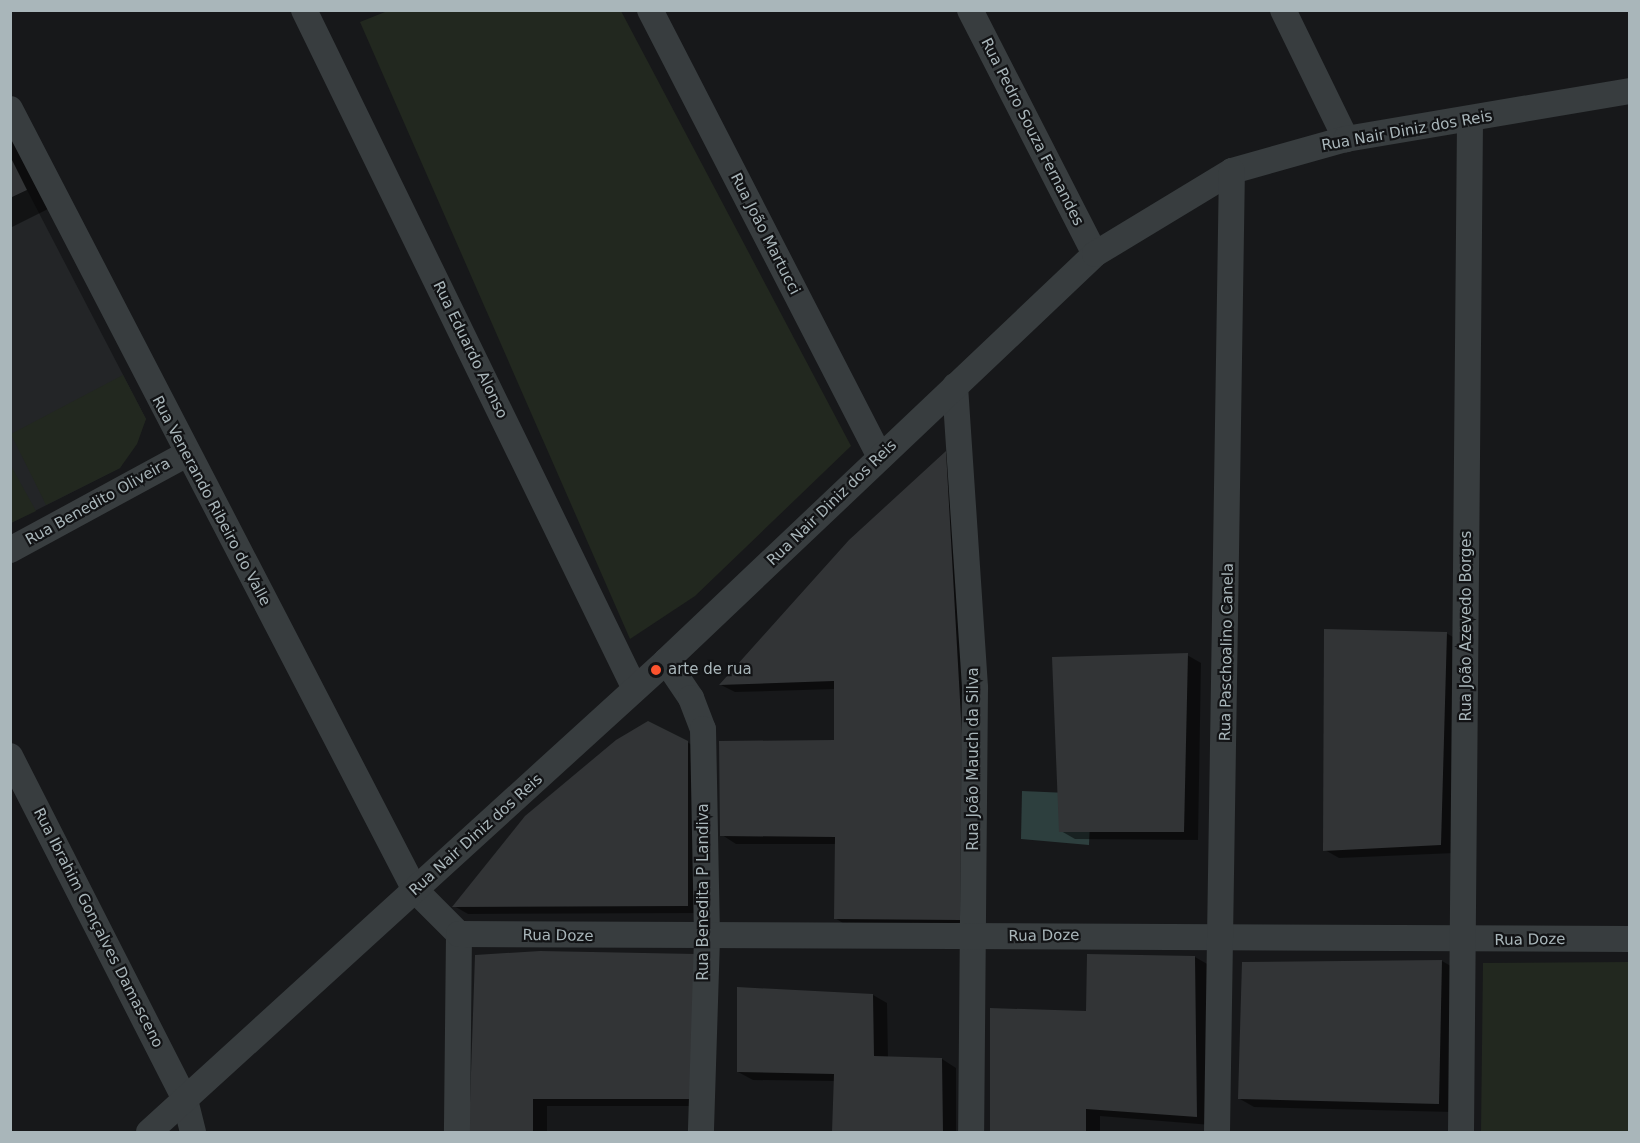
<!DOCTYPE html>
<html>
<head>
<meta charset="utf-8">
<style>
  body { margin:0 }
  #map { position:relative; width:1640px; height:1143px; overflow:hidden; background:#17181a; font-family:"DejaVu Sans",sans-serif }
  div>[style] { position:absolute }
  .built>* { inset:0; background:#232527 }
  .green>* { inset:0; background:#22281f }
  .water>* { inset:0; background:#2d3f3e }
  .shadow>* { inset:0; background:#0007 }
  .building>* { inset:0; background:#323436 }
  .street>* { height:26px; margin:-13px; padding:0 13px; transform-origin:13px; border-radius:13px; background:#383d3f }
  .dots>* { width:16px; height:16px; translate:-50% -50%; box-sizing:border-box; border:3px solid #121315; border-radius:50% }
  span { translate:-50% -50%; white-space:nowrap; text-align:center; line-height:1.15; -webkit-text-stroke:4.5px #121315; paint-order:stroke }
  .street-label { font-size:15px; color:#a9b6ba }
  .poi-label { font-size:15px; color:#a9b6ba }
  .left { translate:0 -50%; text-align:left }
  .frame { position:absolute; inset:0; border:12px solid #a9b6ba; pointer-events:none }
</style>
</head>
<body>
<div id="map">
  <div class="built">
    <i style="clip-path:polygon(27px 190px,146px 419px,120px 468px,11px 523px,10px 198px)"></i>
  </div>
  <div class="green">
    <i style="clip-path:polygon(390px 10px,621px 11px,851px 446px,695px 596px,630px 639px,360px 22px)"></i>
    <i style="clip-path:polygon(123px 375px,146px 419px,137px 444px,120px 468px,46px 505px,11px 434px)"></i>
    <i style="clip-path:polygon(10px 464px,36px 511px,11px 523px,10px 523px)"></i>
    <i style="clip-path:polygon(1629px 962px,1629px 1132px,1481px 1132px,1483px 963px)"></i>
  </div>
  <div class="water">
    <i style="clip-path:polygon(1022px 791px,1091px 794px,1089px 845px,1021px 839px)"></i>
  </div>
  <div class="shadow">
    <i style="clip-path:polygon(10px 118px,54px 206px,10px 228px)"></i>
    <i style="clip-path:polygon(946px 453px,960px 461px,974px 927px,849px 927px,835px 918px,836px 844px,736px 844px,722px 835px,835px 742px,835px 689px,735px 692px,721px 685px,850px 541px)"></i>
    <i style="clip-path:polygon(1446px 633px,1460px 641px,1455px 853px,1339px 858px,1325px 850px)"></i>
    <i style="clip-path:polygon(1187px 655px,1201px 663px,1198px 840px,1075px 839px,1061px 831px)"></i>
    <i style="clip-path:polygon(687px 742px,702px 751px,702px 913px,468px 914px,454px 906px)"></i>
    <i style="clip-path:polygon(477px 956px,709px 1106px,547px 1106px,547px 1132px,471px 1132px)"></i>
    <i style="clip-path:polygon(1195px 957px,1209px 965px,1211px 1125px,1100px 1116px,1100px 1132px,991px 1132px,992px 1010px,1088px 1012px)"></i>
    <i style="clip-path:polygon(1442px 961px,1456px 969px,1453px 1112px,1254px 1107px,1240px 1099px)"></i>
    <i style="clip-path:polygon(873px 995px,887px 1003px,888px 1058px,942px 1059px,956px 1068px,956px 1132px,834px 1132px,835px 1081px,753px 1080px,738px 1072px)"></i>
  </div>
  <div class="building">
    <i style="clip-path:polygon(10px 156px,27px 190px,10px 198px)"></i>
    <i style="clip-path:polygon(946px 451px,962px 735px,960px 920px,834px 919px,835px 837px,720px 836px,719px 741px,834px 740px,834px 681px,719px 685px,849px 540px)"></i>
    <i style="clip-path:polygon(1324px 629px,1447px 632px,1441px 845px,1323px 851px)"></i>
    <i style="clip-path:polygon(1188px 653px,1184px 832px,1059px 832px,1052px 657px)"></i>
    <i style="clip-path:polygon(648px 721px,688px 741px,688px 906px,452px 907px,525px 816px,616px 740px)"></i>
    <i style="clip-path:polygon(540px 951px,696px 954px,695px 1099px,533px 1099px,533px 1132px,469px 1132px,475px 955px)"></i>
    <i style="clip-path:polygon(1087px 954px,1195px 956px,1197px 1117px,1086px 1109px,1086px 1132px,990px 1132px,990px 1008px,1086px 1011px)"></i>
    <i style="clip-path:polygon(1442px 960px,1439px 1104px,1238px 1099px,1242px 962px)"></i>
    <i style="clip-path:polygon(737px 987px,873px 994px,874px 1056px,942px 1058px,943px 1132px,832px 1132px,834px 1074px,737px 1072px)"></i>
  </div>
  <div class="street">
    <i style="left:304px;top:10px;width:755px;rotate:64.01deg"></i>
    <i style="left:650px;top:10px;width:503px;rotate:62.77deg"></i>
    <i style="left:970px;top:10px;width:274px;rotate:62.9deg"></i>
    <i style="left:1283px;top:10px;width:144px;rotate:64deg"></i>
    <i style="left:10px;top:109px;width:880px;rotate:62.59deg"></i>
    <i style="left:415px;top:890px;width:62px;rotate:45deg"></i>
    <i style="left:459px;top:934px;width:198px;rotate:90.6deg"></i>
    <i style="left:955px;top:386px;width:303px;rotate:86.2deg"></i>
    <i style="left:975px;top:688px;width:444px;rotate:90.5deg"></i>
    <i style="left:10px;top:550px;width:199px;rotate:-28.5deg"></i>
    <i style="left:666px;top:661px;width:45px;rotate:56deg"></i>
    <i style="left:691px;top:698px;width:33px;rotate:69deg"></i>
    <i style="left:703px;top:729px;width:209px;rotate:88.9deg"></i>
    <i style="left:707px;top:938px;width:194px;rotate:91.8deg"></i>
    <i style="left:10px;top:756px;width:386px;rotate:63deg"></i>
    <i style="left:185px;top:1100px;width:33px;rotate:76deg"></i>
    <i style="left:459px;top:934px;width:1171px;rotate:0.24deg"></i>
    <i style="left:149px;top:1132px;width:699px;rotate:-42.33deg"></i>
    <i style="left:666px;top:661px;width:591px;rotate:-43.49deg"></i>
    <i style="left:1095px;top:254px;width:160px;rotate:-31.2deg"></i>
    <i style="left:1232px;top:171px;width:118px;rotate:-15.7deg"></i>
    <i style="left:1346px;top:139px;width:288px;rotate:-9.6deg"></i>
    <i style="left:1217px;top:1132px;width:961px;rotate:-89.11deg"></i>
    <i style="left:1461px;top:1132px;width:1012px;rotate:-89.49deg"></i>
  </div>
  <div class="dots">
    <i style="left:656px;top:670px;background:#fb532e"></i>
  </div>
  <div class="street-label">
    <span style="left:1407px;top:131px;rotate:-10deg">Rua Nair Diniz dos Reis</span>
    <span style="left:1032px;top:132px;rotate:63deg">Rua Pedro Souza Fernandes</span>
    <span style="left:765px;top:234px;rotate:63deg">Rua João Martucci</span>
    <span style="left:470px;top:350px;rotate:64deg">Rua Eduardo Alonso</span>
    <span style="left:211px;top:501px;rotate:62deg">Rua Venerando Ribeiro do Valle</span>
    <span style="left:98px;top:502px;rotate:-29deg">Rua Benedito Oliveira</span>
    <span style="left:832px;top:503px;rotate:-44deg">Rua Nair Diniz dos Reis</span>
    <span style="left:1467px;top:626px;rotate:-90deg">Rua João Azevedo Borges</span>
    <span style="left:1227px;top:652px;rotate:-89deg">Rua Paschoalino Canela</span>
    <span style="left:974px;top:759px;rotate:-90deg">Rua João Mauch da Silva</span>
    <span style="left:476px;top:835px;rotate:-42deg">Rua Nair Diniz dos Reis</span>
    <span style="left:704px;top:892px;rotate:-90deg">Rua Benedita P Landiva</span>
    <span style="left:98px;top:928px;rotate:63deg">Rua Ibrahim Gonçalves Damasceno</span>
    <span style="left:558px;top:936px;rotate:1deg">Rua Doze</span>
    <span style="left:1044px;top:936px;rotate:-1deg">Rua Doze</span>
    <span style="left:1530px;top:940px;rotate:-1deg">Rua Doze</span>
  </div>
  <div class="poi-label">
    <span class="left" style="left:668px;top:670px">arte de rua</span>
  </div>
  <div class="frame"></div>
</div>
</body>
</html>
